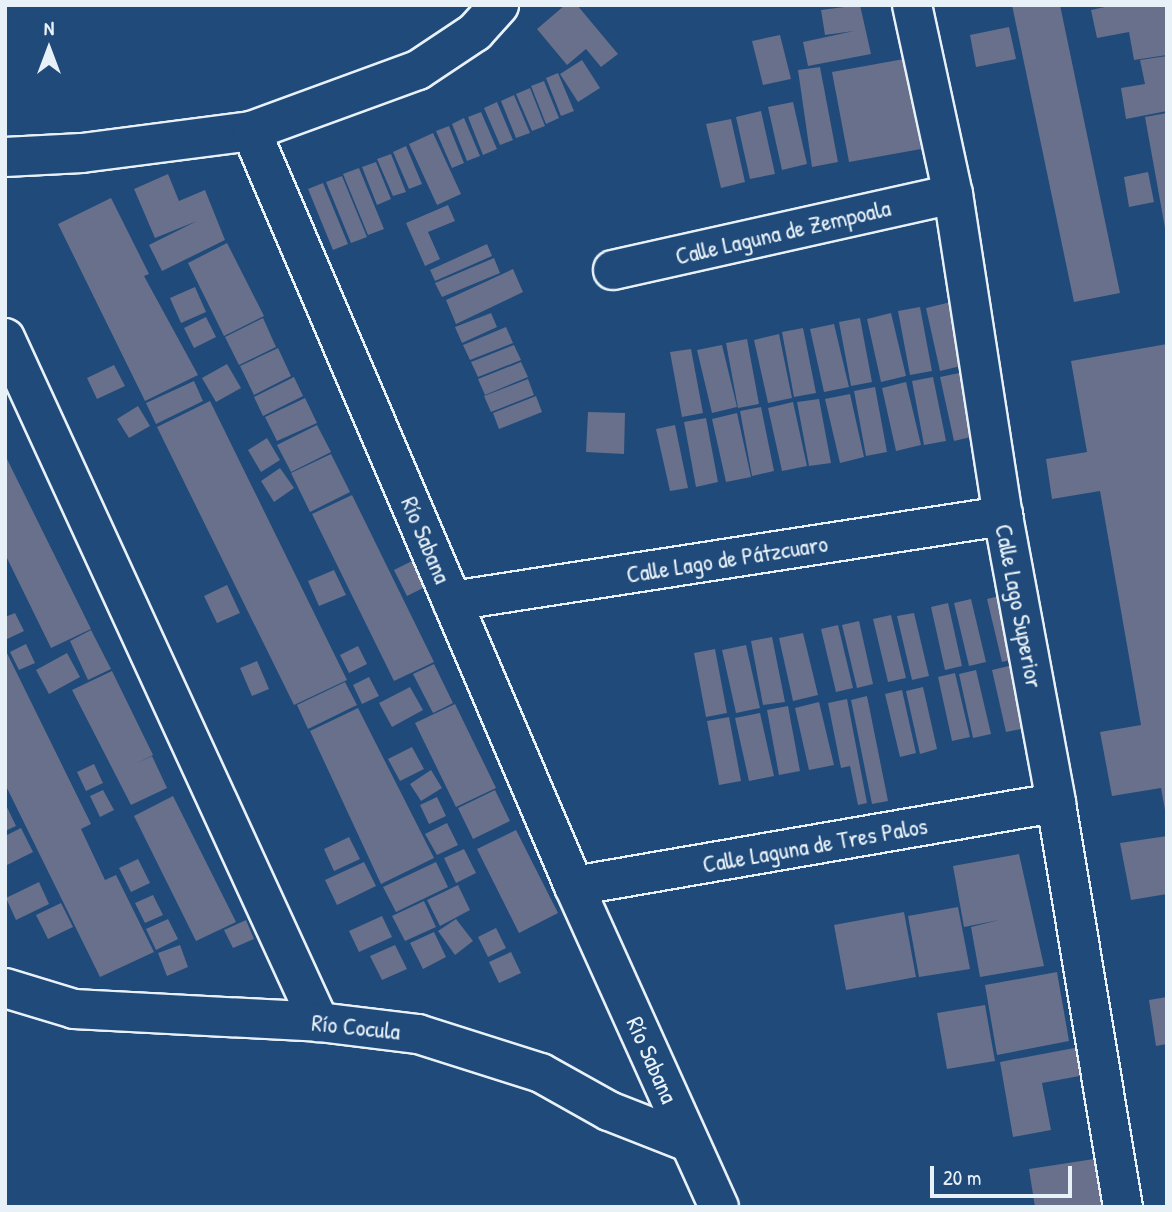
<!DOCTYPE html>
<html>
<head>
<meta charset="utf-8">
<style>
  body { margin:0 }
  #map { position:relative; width:1172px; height:1212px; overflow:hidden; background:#1f4a7a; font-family:"Patrick Hand",sans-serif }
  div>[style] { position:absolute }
  .building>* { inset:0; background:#68708b }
  .roads { filter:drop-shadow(2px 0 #e8f1f8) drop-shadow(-2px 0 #e8f1f8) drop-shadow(0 2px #e8f1f8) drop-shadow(0 -2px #e8f1f8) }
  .minor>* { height:38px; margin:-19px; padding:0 19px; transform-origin:19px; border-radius:19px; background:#1f4a7a }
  span { translate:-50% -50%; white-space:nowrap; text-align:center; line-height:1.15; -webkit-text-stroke:5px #1f4a7a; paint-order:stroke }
  .street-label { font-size:24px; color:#e8f1f8 }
  .frame { position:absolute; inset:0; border:7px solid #e8f1f8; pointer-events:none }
  .north { position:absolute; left:14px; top:14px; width:70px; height:70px; -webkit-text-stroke:5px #1f4a7a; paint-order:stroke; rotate:0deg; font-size:19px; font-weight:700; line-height:28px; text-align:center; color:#e8f1f8 }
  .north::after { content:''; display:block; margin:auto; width:24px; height:32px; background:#e8f1f8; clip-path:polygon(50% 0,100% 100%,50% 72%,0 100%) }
  .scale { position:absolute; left:930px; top:1166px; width:142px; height:32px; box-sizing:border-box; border:4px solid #e8f1f8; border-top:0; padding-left:9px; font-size:21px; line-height:24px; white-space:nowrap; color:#e8f1f8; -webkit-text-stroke:5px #1f4a7a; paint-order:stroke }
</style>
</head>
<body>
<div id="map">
  <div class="building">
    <i style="clip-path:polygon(565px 5px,577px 5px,618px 54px,601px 67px,586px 49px,567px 65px,537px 29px)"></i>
    <i style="clip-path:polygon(860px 5px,871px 54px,808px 66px,803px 42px,854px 31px,825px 35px,821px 10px)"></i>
    <i style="clip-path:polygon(1012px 5px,1060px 5px,1120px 293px,1074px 302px)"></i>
    <i style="clip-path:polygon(1114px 5px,1167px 5px,1167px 55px,1134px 60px,1129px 32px,1097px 38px,1091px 10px)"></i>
    <i style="clip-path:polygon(1009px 27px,1016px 59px,976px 67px,970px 35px)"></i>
    <i style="clip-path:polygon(780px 35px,791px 79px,763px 85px,752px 41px)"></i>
    <i style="clip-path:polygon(1167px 56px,1167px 111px,1126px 119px,1121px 88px,1145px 84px,1140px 60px)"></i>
    <i style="clip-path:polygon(904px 59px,921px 149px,849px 162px,832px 72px)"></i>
    <i style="clip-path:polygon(582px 60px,600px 88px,578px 102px,560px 74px)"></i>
    <i style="clip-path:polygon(820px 67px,838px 162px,812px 167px,798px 70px)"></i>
    <i style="clip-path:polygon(558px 73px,574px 111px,561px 116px,546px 78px)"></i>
    <i style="clip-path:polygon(544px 81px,559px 118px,546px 124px,531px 86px)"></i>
    <i style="clip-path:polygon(530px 88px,545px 126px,532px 131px,516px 94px)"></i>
    <i style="clip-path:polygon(514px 95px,530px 133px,516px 138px,501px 101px)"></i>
    <i style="clip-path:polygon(497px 102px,513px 140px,500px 145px,484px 108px)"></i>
    <i style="clip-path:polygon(793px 102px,807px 164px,782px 170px,768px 107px)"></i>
    <i style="clip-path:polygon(761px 111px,775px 174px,750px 179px,736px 117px)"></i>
    <i style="clip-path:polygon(481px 112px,497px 149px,483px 155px,468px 117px)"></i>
    <i style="clip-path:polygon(1167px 113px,1167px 228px,1165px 228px,1145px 117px)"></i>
    <i style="clip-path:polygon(464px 118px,480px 156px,467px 161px,452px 124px)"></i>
    <i style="clip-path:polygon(731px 119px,745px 182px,721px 188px,706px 124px)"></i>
    <i style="clip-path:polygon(449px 126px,464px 163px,452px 168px,436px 131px)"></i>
    <i style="clip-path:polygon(433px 133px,461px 194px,437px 205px,409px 144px)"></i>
    <i style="clip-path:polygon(406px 146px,422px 184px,409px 189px,393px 152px)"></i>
    <i style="clip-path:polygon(391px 154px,406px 192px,393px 196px,377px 159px)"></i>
    <i style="clip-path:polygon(376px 162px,391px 199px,377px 205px,362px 167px)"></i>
    <i style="clip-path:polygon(359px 168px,384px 229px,368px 235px,343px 174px)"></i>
    <i style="clip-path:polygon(1148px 172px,1154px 202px,1129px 207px,1124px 177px)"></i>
    <i style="clip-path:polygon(168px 174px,179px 201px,205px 190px,225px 240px,162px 271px,149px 245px,197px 221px,155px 238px,134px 189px)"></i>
    <i style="clip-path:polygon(342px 176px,367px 237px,351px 243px,326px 182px)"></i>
    <i style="clip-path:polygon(323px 183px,348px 244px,333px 250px,308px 189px)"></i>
    <i style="clip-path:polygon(111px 198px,149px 274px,144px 276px,198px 375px,145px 401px,58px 224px)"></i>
    <i style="clip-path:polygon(448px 205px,455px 221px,428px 232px,440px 259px,425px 266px,406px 223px)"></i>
    <i style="clip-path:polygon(227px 243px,264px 316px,224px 336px,188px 263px)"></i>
    <i style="clip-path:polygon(487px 244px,492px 256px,435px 281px,430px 270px)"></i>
    <i style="clip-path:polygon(494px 258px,500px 273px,442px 297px,435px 283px)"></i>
    <i style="clip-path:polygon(513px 269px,523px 292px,456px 324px,446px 300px)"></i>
    <i style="clip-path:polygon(195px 287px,206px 312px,181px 323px,170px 298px)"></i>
    <i style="clip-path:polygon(951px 302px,965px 365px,940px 371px,926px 308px)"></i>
    <i style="clip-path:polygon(920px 307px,932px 371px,910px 375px,898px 311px)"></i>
    <i style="clip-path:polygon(491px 313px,497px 327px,462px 343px,455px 327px)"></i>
    <i style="clip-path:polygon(891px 313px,906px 376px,881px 382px,867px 319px)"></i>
    <i style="clip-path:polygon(206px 317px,216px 337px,194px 348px,184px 328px)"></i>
    <i style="clip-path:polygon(263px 318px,276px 347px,239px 365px,225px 337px)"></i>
    <i style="clip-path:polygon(860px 318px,872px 382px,851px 386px,839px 322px)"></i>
    <i style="clip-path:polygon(834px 324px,849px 387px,824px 392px,810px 329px)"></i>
    <i style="clip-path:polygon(506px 327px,513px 343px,470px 360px,463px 345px)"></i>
    <i style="clip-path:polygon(803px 328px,816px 393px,794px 397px,782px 332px)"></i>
    <i style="clip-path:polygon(779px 334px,792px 398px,768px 403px,754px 340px)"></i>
    <i style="clip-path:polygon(747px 339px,759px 404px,738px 408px,726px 343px)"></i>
    <i style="clip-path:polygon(1167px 344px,1167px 810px,1165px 810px,1161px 788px,1112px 796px,1100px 732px,1141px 725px,1100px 491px,1052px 499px,1046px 459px,1087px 452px,1071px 361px)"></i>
    <i style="clip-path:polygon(514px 345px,521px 360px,478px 377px,471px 362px)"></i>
    <i style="clip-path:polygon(722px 345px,737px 407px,712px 413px,697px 350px)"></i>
    <i style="clip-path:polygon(278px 348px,291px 376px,254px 395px,240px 366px)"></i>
    <i style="clip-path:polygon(691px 349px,703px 413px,682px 417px,670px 352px)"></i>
    <i style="clip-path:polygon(521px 362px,528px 377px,485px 395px,478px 379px)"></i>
    <i style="clip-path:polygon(227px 364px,241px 388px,216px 402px,202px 378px)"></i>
    <i style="clip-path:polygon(114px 365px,125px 386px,97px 399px,87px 378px)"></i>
    <i style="clip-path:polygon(964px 372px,979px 435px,954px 441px,940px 377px)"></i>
    <i style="clip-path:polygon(294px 377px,303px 396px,263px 416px,254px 397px)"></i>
    <i style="clip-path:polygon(933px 377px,946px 441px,924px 445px,912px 381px)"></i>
    <i style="clip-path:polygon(528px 379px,534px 395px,491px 412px,484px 396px)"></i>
    <i style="clip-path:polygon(194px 381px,203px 401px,156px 424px,146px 403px)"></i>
    <i style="clip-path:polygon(906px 382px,921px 445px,896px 451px,882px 388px)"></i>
    <i style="clip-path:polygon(875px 387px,887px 452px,866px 456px,854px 391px)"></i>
    <i style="clip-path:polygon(850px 394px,864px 457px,840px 463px,825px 399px)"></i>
    <i style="clip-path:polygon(536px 396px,542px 412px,499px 429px,493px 413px)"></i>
    <i style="clip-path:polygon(305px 398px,317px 423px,277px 441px,265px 417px)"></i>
    <i style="clip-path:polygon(819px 399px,831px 463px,809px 466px,797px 402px)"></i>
    <i style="clip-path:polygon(210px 401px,347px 680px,294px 705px,157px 427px)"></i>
    <i style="clip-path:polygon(793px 402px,807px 466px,782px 471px,768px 408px)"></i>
    <i style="clip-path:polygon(138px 406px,150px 426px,129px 438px,117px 419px)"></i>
    <i style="clip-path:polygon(761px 407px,774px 471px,752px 476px,740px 411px)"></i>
    <i style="clip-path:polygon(588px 412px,625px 413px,624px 454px,586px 452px)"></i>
    <i style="clip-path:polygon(737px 413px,751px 477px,726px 482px,712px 419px)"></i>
    <i style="clip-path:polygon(706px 418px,718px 482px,696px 487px,684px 422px)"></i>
    <i style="clip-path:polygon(317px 425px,331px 452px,291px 472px,277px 445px)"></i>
    <i style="clip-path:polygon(675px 425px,688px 488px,670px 491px,656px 429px)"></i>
    <i style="clip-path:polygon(267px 438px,280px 460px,261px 472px,248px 450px)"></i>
    <i style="clip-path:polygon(331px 454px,350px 492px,310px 512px,291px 473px)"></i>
    <i style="clip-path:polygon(5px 455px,91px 629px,51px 648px,5px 554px)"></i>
    <i style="clip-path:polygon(280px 468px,294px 488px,274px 502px,261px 481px)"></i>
    <i style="clip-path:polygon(352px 495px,434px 662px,394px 681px,312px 514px)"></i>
    <i style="clip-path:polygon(414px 560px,427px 586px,407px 596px,394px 570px)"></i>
    <i style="clip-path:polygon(334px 570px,346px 595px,319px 606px,308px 581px)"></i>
    <i style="clip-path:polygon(227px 585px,240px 613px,217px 623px,204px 596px)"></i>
    <i style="clip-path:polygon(1004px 595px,1019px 658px,1002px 662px,987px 599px)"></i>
    <i style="clip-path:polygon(971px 599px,986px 662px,969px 666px,954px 603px)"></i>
    <i style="clip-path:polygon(948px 603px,962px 666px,945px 670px,931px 607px)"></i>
    <i style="clip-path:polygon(15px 613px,24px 631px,5px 640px,5px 617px)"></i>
    <i style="clip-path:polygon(914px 613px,929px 676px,912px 680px,897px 616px)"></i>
    <i style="clip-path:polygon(891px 615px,906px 678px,888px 682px,873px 619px)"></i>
    <i style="clip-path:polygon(859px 621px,873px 684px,857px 688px,842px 625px)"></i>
    <i style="clip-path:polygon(838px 625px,853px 688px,836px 692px,821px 629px)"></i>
    <i style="clip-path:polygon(91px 630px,111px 669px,88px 680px,70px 641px)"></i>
    <i style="clip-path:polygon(803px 633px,818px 695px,793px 701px,779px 638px)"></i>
    <i style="clip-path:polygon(772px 637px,785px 702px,763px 705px,751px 641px)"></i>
    <i style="clip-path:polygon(26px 644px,35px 663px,19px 670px,10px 652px)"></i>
    <i style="clip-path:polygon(746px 645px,760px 708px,736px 713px,722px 650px)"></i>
    <i style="clip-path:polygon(358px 646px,367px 664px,349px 673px,340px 655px)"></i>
    <i style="clip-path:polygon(5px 649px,91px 824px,81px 829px,105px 880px,116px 875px,154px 952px,100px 977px,5px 784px)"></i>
    <i style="clip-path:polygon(715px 649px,727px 713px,706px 717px,694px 653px)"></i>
    <i style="clip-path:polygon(67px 653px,80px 677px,49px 694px,36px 670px)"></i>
    <i style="clip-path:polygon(257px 661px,269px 689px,252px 696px,240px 668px)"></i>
    <i style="clip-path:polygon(434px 664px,453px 703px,433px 713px,413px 674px)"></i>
    <i style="clip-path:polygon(1017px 664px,1031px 727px,1006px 732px,992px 670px)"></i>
    <i style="clip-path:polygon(976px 670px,991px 734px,973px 738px,959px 674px)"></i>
    <i style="clip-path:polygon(112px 671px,153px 755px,135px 764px,152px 756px,167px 788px,131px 805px,72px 690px)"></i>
    <i style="clip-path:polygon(955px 673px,970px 737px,952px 741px,938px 677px)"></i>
    <i style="clip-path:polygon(369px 677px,379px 696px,362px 704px,353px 685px)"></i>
    <i style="clip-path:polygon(345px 682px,357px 705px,308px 729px,297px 705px)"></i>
    <i style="clip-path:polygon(410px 687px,423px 710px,392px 727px,379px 703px)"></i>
    <i style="clip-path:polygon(923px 687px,937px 749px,920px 754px,906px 691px)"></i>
    <i style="clip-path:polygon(902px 690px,916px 753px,900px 757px,885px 694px)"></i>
    <i style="clip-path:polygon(867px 696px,888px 801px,872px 804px,851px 700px)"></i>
    <i style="clip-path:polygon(847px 699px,867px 803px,858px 805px,850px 766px,841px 768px,828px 703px)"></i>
    <i style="clip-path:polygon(819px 702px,834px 765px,809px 770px,795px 708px)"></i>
    <i style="clip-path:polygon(455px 704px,496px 788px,456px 807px,415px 723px)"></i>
    <i style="clip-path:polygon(788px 706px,800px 771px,779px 775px,767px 710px)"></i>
    <i style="clip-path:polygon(358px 708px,434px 858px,381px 884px,310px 731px)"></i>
    <i style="clip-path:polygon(760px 713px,774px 776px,749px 781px,735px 718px)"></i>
    <i style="clip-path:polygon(729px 717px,741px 781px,719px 785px,707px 721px)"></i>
    <i style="clip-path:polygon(412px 747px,424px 769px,400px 781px,388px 759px)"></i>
    <i style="clip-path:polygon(94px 764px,103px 783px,86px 791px,77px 772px)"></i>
    <i style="clip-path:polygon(431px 770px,442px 788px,421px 801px,410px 784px)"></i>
    <i style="clip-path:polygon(103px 790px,114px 810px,100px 817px,90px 796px)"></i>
    <i style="clip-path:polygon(495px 790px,510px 821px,473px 839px,458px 808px)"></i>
    <i style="clip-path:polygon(173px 796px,236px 922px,196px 941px,134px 816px)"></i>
    <i style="clip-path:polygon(437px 797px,446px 816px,429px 824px,420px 805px)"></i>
    <i style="clip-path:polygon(5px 803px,16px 826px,5px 831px)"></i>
    <i style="clip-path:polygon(447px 823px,458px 845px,437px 855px,425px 834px)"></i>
    <i style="clip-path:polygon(21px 828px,33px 852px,5px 866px,5px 836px)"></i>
    <i style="clip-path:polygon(516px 830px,558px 913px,519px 933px,477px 849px)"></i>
    <i style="clip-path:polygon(1167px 836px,1167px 894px,1131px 900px,1120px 843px)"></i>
    <i style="clip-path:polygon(349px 837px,360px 859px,334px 871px,324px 849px)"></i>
    <i style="clip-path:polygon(464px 849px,476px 873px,456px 883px,444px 858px)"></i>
    <i style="clip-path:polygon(1019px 854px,1044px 966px,980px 977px,971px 927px,999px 920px,964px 927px,953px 866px)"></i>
    <i style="clip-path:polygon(138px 859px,150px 883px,131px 892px,119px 868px)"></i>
    <i style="clip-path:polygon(364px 862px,376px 886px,337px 905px,325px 880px)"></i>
    <i style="clip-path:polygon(436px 862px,448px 887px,396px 912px,383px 887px)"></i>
    <i style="clip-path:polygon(39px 882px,49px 904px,16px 920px,6px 898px)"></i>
    <i style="clip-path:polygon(458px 885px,470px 910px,440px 926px,427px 900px)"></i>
    <i style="clip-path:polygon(153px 895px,163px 915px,145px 923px,135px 903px)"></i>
    <i style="clip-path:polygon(424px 901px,436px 927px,405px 941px,392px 916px)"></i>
    <i style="clip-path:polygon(61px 903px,73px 927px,48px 939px,36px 915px)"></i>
    <i style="clip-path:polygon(958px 907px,970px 969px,919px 977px,908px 916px)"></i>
    <i style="clip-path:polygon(904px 912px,916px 977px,846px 990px,834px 925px)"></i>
    <i style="clip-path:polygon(382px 916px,392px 937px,359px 952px,349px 931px)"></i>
    <i style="clip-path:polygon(168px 919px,178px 939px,156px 950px,146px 929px)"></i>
    <i style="clip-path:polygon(456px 919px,473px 941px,455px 955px,438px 931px)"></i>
    <i style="clip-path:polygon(246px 920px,254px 939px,233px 948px,224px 930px)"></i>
    <i style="clip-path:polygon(496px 928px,506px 948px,488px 957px,478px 937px)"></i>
    <i style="clip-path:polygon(434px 932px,446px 957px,423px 969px,410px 943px)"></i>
    <i style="clip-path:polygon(180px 945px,188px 967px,167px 976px,158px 953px)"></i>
    <i style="clip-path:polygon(395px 945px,407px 969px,382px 980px,370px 956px)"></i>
    <i style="clip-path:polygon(511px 952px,521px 973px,499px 983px,489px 962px)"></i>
    <i style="clip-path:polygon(1057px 972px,1069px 1041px,997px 1055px,985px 985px)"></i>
    <i style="clip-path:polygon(1167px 997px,1167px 1044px,1156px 1046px,1149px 1000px)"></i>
    <i style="clip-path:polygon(985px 1005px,995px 1061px,947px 1069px,937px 1013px)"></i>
    <i style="clip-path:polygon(1085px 1046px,1090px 1074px,1042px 1083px,1051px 1130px,1013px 1137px,1000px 1062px)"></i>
    <i style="clip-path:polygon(1107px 1157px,1115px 1207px,1035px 1207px,1029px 1169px)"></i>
  </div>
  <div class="roads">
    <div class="minor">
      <i style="left:912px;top:5px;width:193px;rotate:77.8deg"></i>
      <i style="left:953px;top:194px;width:326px;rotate:81.2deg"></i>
      <i style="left:1003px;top:516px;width:292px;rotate:79.5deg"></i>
      <i style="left:1056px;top:803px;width:410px;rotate:80.6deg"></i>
      <i style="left:251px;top:131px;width:821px;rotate:66.84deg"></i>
      <i style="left:574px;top:886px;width:352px;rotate:65.7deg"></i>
      <i style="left:5px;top:157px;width:77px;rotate:-3deg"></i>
      <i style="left:82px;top:153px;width:170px;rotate:-7.4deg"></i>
      <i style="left:251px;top:131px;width:178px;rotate:-20.1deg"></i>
      <i style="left:418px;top:70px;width:69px;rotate:-33.7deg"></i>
      <i style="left:475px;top:32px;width:36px;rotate:-48deg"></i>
      <i style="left:613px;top:270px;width:348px;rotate:-12.6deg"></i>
      <i style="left:5px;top:338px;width:753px;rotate:65.34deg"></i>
      <i style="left:452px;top:601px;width:558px;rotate:-8.77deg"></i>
      <i style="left:574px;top:886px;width:489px;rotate:-9.8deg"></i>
      <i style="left:5px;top:988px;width:72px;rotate:16.9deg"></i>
      <i style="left:74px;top:1009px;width:245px;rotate:3deg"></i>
      <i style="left:319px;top:1022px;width:100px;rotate:6.9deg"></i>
      <i style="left:418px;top:1034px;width:129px;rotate:17.6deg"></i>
      <i style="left:541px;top:1073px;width:78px;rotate:29.2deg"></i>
      <i style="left:609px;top:1111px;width:85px;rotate:21.4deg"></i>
    </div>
  </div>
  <div class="street-label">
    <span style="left:783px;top:232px;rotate:-13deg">Calle Laguna de Zempoala</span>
    <span style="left:426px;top:540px;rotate:67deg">Río Sabana</span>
    <span style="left:727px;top:559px;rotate:-9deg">Calle Lago de Pátzcuaro</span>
    <span style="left:1019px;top:606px;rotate:79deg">Calle Lago Superior</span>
    <span style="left:815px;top:845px;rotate:-10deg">Calle Laguna de Tres Palos</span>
    <span style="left:356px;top:1027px;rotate:6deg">Río Cocula</span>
    <span style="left:652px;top:1060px;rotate:66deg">Río Sabana</span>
  </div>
  <div class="frame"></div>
  <div class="north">N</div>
  <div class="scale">20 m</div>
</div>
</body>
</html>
